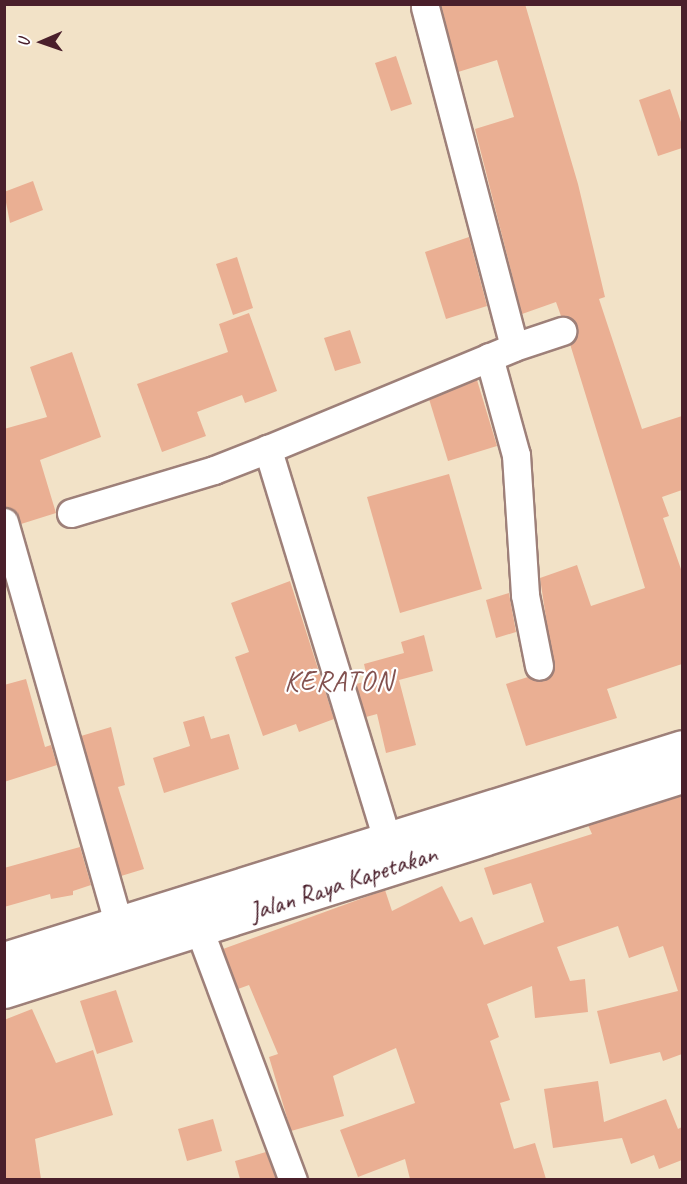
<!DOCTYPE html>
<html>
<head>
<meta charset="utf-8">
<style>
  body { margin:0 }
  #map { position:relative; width:687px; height:1184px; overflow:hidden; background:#f2e2c7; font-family:Caveat,sans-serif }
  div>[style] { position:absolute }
  .building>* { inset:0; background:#eaaf93 }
  .roads { filter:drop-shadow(2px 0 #9e8079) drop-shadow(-2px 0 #9e8079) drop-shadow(0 2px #9e8079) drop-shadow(0 -2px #9e8079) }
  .street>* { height:27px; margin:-13.5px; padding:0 13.5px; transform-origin:13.5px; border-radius:13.5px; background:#fff }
  .highway>* { height:33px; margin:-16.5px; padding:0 16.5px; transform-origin:16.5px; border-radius:16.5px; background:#fff }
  span { translate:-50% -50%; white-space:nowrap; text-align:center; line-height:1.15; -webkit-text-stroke:4.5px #fff; paint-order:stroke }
  .street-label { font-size:26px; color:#4a1f2b }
  .quarter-label { font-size:28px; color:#82514f; letter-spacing:1.5px }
  .frame { position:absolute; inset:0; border:6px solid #4a1f2b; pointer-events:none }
  .north { position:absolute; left:12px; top:12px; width:60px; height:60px; -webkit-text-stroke:4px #fff; paint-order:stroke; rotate:268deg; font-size:16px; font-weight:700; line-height:24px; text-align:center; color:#4a1f2b }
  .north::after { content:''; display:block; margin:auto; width:21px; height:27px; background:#4a1f2b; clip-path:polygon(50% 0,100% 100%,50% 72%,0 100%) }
</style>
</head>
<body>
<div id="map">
  <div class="building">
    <i style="clip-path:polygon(441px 4px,525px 4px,578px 184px,605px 297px,599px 299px,642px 429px,682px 416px,682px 490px,662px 497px,669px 516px,663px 518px,682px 572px,682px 664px,607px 689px,617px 718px,526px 746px,506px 684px,528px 677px,543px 681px,554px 671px,540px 578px,577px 565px,591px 606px,645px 588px,570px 344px,577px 335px,577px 325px,572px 319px,561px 316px,556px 302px,522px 314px,475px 129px,514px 117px,497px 60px,458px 72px)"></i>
    <i style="clip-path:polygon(396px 56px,412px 104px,391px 111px,375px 63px)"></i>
    <i style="clip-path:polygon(670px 89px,682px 125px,682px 148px,658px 156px,639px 100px)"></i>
    <i style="clip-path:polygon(33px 181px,43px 210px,10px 223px,4px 192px)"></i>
    <i style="clip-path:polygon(469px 237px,487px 306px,446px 319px,425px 252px)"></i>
    <i style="clip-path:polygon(237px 257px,253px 308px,233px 315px,216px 264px)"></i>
    <i style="clip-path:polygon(249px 313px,277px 391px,245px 403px,242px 395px,197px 412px,206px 436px,162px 452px,137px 384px,228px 352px,219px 324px)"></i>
    <i style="clip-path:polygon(350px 330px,361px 363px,335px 371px,324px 338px)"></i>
    <i style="clip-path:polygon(72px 352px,101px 437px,40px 460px,56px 513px,21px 524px,15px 511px,4px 507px,4px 429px,47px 417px,30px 367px)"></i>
    <i style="clip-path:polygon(477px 380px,497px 446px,448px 461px,429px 399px)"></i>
    <i style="clip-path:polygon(449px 474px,482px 589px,400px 613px,367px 497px)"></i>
    <i style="clip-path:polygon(290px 581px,334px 719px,299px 732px,296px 724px,263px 736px,235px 657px,249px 652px,231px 603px)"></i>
    <i style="clip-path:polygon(509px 593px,516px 632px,496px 638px,486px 600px)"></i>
    <i style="clip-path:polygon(424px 635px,433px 671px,399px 680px,416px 745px,386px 753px,377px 714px,366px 717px,356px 684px,368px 681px,364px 664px,404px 653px,401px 642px)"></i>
    <i style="clip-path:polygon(26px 679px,45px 747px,51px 745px,57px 765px,4px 782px,4px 685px)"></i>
    <i style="clip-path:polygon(204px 716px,211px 739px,229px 734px,239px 769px,164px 793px,153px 758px,190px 746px,183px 722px)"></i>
    <i style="clip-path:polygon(111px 727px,125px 785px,118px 787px,144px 869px,121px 876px,81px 736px)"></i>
    <i style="clip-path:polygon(682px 796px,682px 1054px,663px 1061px,660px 1052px,610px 1064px,597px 1011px,678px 991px,663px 946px,629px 958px,618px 926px,557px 947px,570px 981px,585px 979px,588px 1012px,535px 1018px,532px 986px,487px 1004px,499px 1037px,490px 1041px,510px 1100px,500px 1103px,514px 1149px,535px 1143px,546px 1179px,410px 1179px,405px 1159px,358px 1177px,340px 1130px,415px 1103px,396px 1048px,333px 1076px,344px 1116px,291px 1131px,269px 1057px,278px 1054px,249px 985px,238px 989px,223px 949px,385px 890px,392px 911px,442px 886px,460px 922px,472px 917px,484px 945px,544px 922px,531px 883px,493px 895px,484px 868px,592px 834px,588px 825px)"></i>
    <i style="clip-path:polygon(80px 847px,91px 885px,73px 891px,73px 895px,51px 899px,50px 894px,4px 907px,4px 868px)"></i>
    <i style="clip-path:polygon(116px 990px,133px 1042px,97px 1054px,80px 1001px)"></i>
    <i style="clip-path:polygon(32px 1009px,56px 1063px,93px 1050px,113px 1115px,35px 1139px,41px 1179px,6px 1179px,4px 1020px)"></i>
    <i style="clip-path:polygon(598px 1081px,604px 1122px,666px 1099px,678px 1129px,682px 1127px,682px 1160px,659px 1169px,654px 1155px,631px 1164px,622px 1138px,553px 1148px,544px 1089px)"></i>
    <i style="clip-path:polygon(213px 1119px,222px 1151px,187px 1161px,178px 1129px)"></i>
    <i style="clip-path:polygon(266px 1152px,276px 1179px,240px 1179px,235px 1161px)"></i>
  </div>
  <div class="roads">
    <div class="street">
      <i style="left:425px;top:7px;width:351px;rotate:75.3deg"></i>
      <i style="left:489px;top:357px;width:102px;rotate:74.6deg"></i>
      <i style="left:516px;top:455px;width:140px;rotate:86.3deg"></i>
      <i style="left:525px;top:595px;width:72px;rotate:78.8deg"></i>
      <i style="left:71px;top:513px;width:149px;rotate:-16.7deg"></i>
      <i style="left:214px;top:470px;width:58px;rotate:-21.3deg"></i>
      <i style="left:4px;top:522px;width:417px;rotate:74.1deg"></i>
      <i style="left:393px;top:859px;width:429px;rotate:-107deg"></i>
      <i style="left:268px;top:449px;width:266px;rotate:-22.5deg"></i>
      <i style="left:514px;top:347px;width:51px;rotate:-18.4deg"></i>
      <i style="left:199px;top:929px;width:268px;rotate:69.5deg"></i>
    </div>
    <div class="highway">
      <i style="left:4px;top:959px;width:710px;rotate:-17.36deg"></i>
      <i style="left:4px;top:991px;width:711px;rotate:-17.59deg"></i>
    </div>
  </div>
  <div class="street-label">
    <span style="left:343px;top:883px;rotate:-18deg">Jalan Raya Kapetakan</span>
  </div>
  <div class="quarter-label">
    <span style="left:339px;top:681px">KERATON</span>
  </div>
  <div class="frame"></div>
  <div class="north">U</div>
</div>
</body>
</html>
